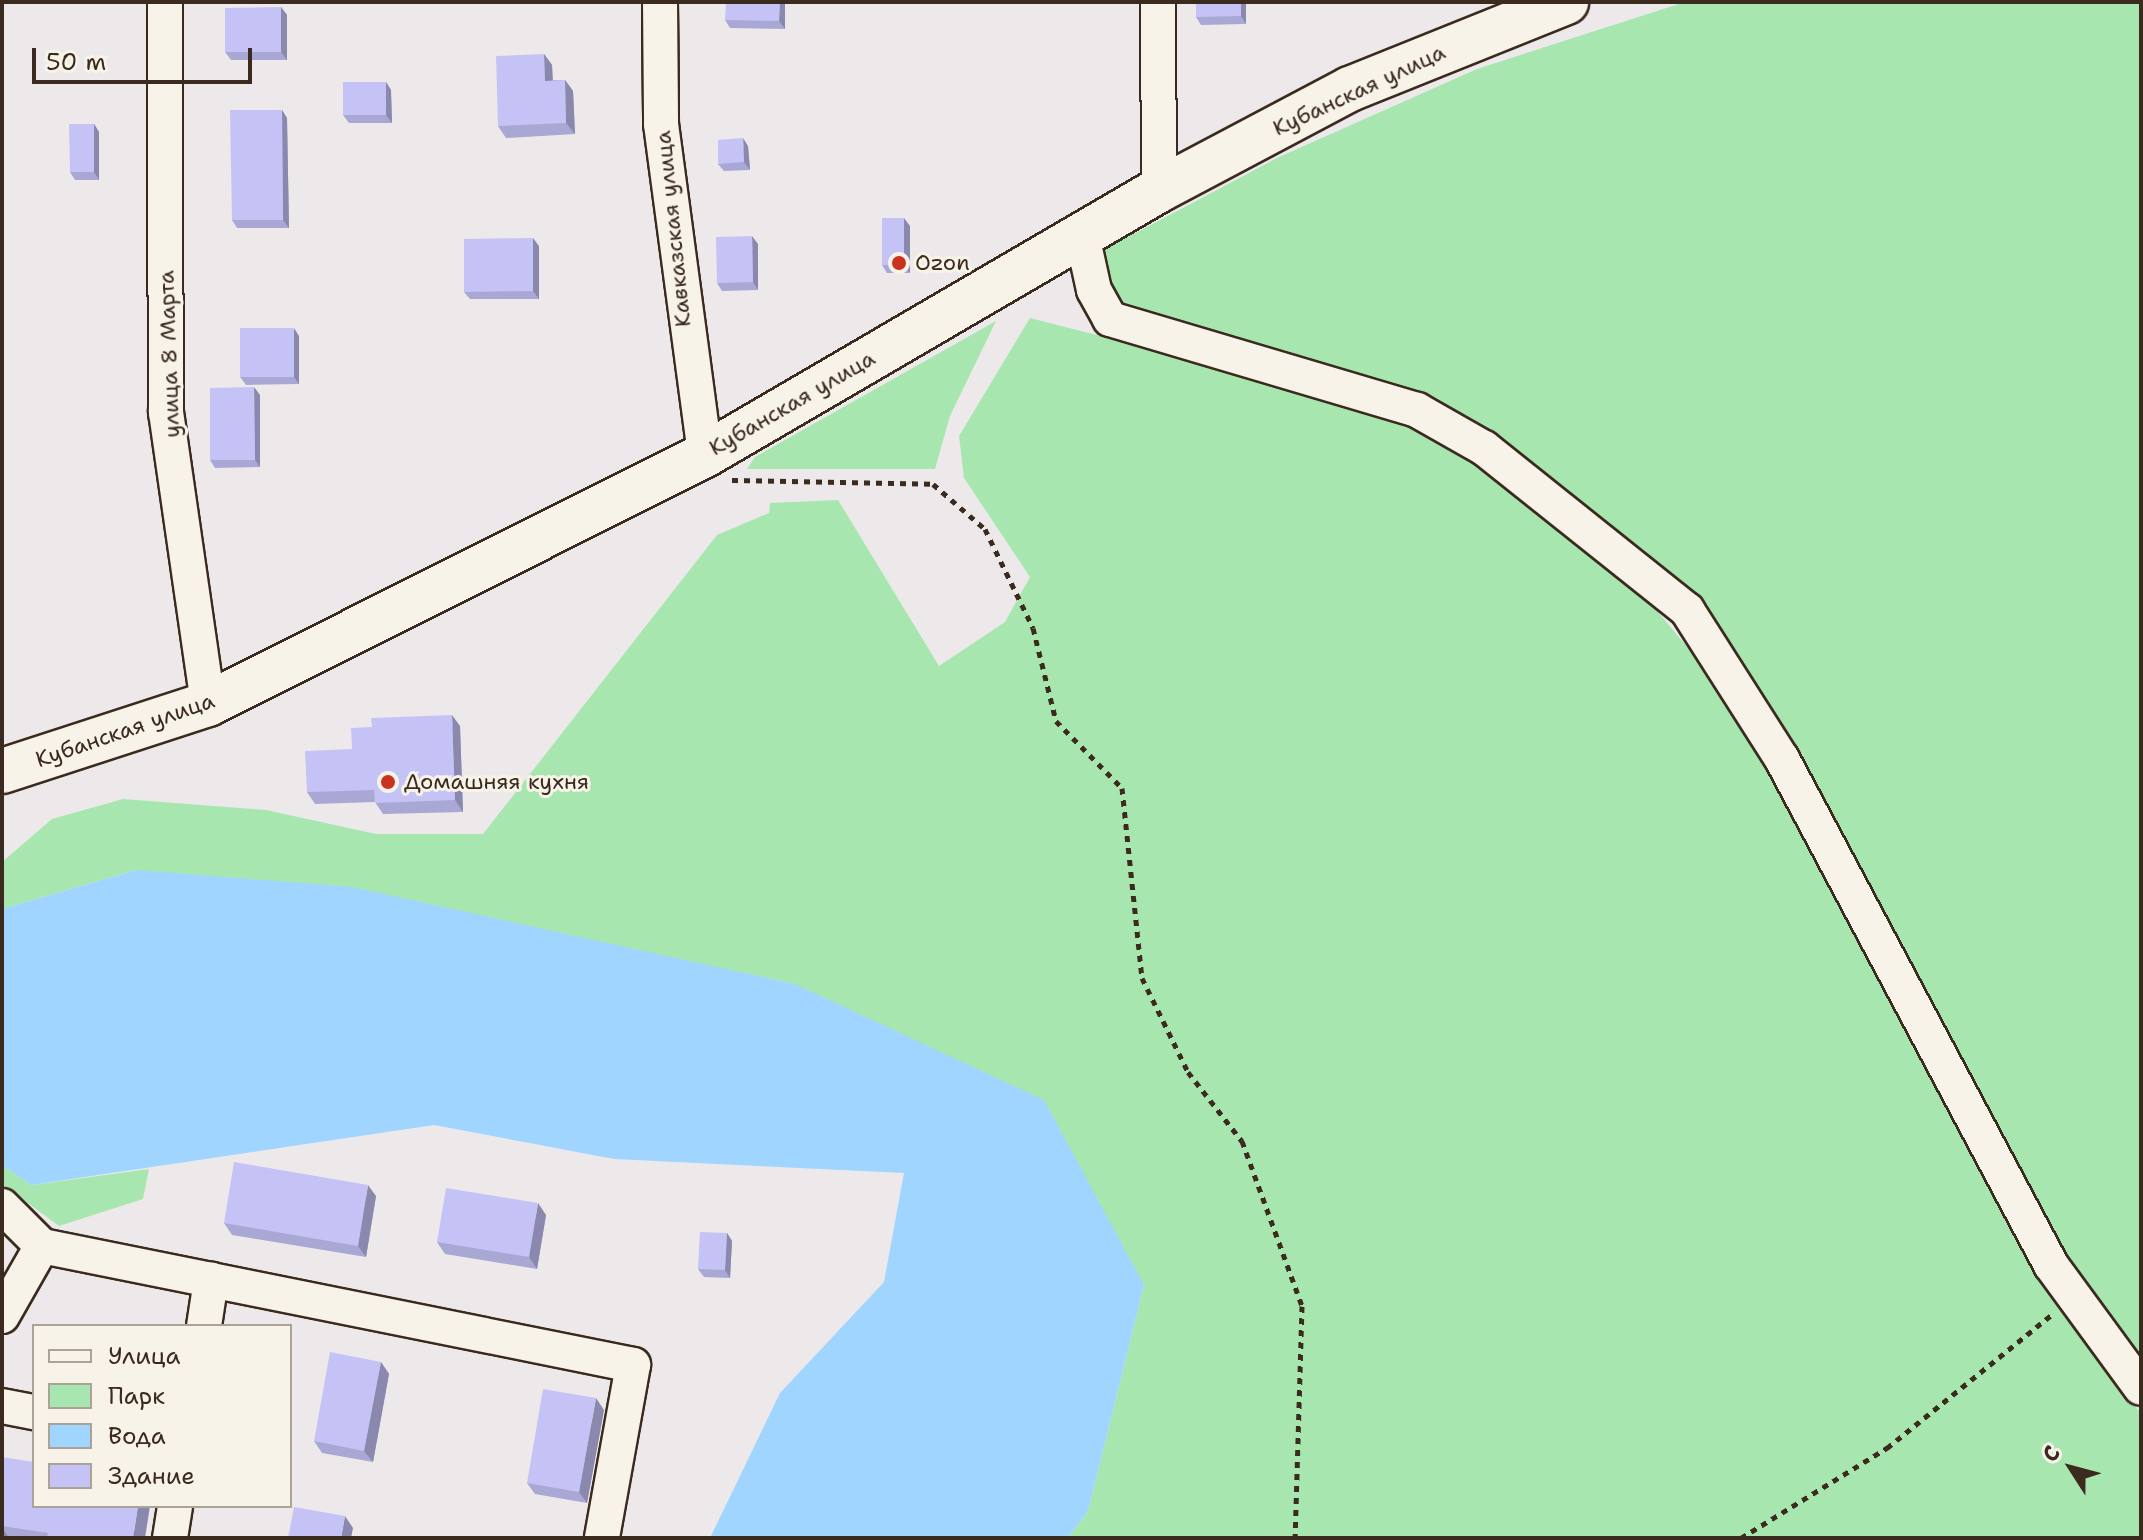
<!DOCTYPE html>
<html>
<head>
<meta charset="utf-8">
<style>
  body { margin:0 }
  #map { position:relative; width:2143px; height:1540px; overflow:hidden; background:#ede9eb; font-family:"Shantell Sans",sans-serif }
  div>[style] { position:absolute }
  .green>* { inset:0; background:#a7e7af }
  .water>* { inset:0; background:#a0d5ff }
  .path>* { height:5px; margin-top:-2.5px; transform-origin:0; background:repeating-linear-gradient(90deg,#3b2a1e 0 6px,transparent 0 12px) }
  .roads { filter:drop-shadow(2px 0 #3b2a1e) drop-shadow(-2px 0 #3b2a1e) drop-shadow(0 2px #3b2a1e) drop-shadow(0 -2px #3b2a1e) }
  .minor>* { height:34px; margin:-17px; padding:0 17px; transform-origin:17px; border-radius:17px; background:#f7f3e8 }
  .major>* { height:44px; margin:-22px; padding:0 22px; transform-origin:22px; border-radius:22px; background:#f7f3e8 }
  .wall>* { inset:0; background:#a9a8d4 }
  .shaded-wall>* { inset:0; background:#8a88ac }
  .building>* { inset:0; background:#c5c3f6 }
  .dots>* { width:22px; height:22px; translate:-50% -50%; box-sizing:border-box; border:4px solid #f7f3e8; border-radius:50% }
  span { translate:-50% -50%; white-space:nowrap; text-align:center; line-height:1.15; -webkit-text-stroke:6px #f7f3e8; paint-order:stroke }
  .street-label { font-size:22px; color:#3b2a1e }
  .poi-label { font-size:22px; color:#3b2a1e }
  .left { translate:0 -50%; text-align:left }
  .frame { position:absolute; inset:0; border:4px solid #3b2a1e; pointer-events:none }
  .legend { position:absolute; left:32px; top:1324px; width:260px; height:184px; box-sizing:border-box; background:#f7f3e8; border:2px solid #aca397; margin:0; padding:10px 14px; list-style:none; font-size:24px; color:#3b2a1e }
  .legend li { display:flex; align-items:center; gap:16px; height:40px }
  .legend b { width:40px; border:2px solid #aca397 }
  .north { position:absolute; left:2031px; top:1428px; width:80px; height:80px; -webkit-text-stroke:6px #f7f3e8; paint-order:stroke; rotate:306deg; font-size:22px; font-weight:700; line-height:32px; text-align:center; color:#3b2a1e }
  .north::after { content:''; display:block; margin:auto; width:28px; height:36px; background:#3b2a1e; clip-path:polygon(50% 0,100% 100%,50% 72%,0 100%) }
  .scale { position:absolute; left:32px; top:48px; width:220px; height:36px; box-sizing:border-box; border:4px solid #3b2a1e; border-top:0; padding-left:10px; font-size:24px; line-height:28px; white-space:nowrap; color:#3b2a1e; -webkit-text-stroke:6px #f7f3e8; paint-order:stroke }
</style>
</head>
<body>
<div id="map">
  <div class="green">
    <i style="clip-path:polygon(1685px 2px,2141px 2px,2141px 1369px,2060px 1251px,1817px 786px,1743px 662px,1664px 574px,1566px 492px,1479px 435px,1109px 304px,1096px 254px,1279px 157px,1477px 69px)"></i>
    <i style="clip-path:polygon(1030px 318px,1293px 385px,1432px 436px,1519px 495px,1648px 600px,1728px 696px,2045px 1284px,2141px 1414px,2141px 1538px,1068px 1538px,1088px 1511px,1144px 1285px,795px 984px,584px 940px,136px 870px,2px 909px,2px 862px,52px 819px,123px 799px,266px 810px,376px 834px,483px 834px,717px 535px,769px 513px,770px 503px,838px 500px,939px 666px,1005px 622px,1030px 577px,964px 478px,959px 436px)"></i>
    <i style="clip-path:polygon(996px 321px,950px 416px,935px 469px,747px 469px,755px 457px)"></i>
    <i style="clip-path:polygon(2px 1165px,31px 1185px,149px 1169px,143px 1199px,59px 1226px,2px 1184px)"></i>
  </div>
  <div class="water">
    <i style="clip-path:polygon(136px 870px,352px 887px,795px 984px,1044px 1100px,1144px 1285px,1088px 1511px,1068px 1538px,710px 1538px,780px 1393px,884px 1282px,904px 1173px,614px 1159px,434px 1125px,31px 1185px,2px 1165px,2px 909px)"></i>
  </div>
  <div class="path">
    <i style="left:732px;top:480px;width:201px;rotate:1.1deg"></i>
    <i style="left:933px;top:484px;width:69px;rotate:40.9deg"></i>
    <i style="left:985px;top:529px;width:110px;rotate:64.1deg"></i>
    <i style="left:1033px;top:628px;width:96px;rotate:76.1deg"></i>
    <i style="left:1056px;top:721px;width:94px;rotate:45.4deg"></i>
    <i style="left:1122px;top:788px;width:191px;rotate:84deg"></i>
    <i style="left:1142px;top:978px;width:105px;rotate:63.9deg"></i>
    <i style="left:1188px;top:1072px;width:88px;rotate:52deg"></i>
    <i style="left:1242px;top:1141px;width:176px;rotate:70deg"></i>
    <i style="left:1302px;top:1306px;width:232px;rotate:91.7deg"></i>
    <i style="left:1741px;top:1538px;width:172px;rotate:-31.7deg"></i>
    <i style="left:1887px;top:1448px;width:211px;rotate:-39deg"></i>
  </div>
  <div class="roads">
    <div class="minor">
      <i style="left:165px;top:2px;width:410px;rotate:89.9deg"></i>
      <i style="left:166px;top:412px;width:295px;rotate:81.8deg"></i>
      <i style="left:660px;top:2px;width:122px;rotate:89.5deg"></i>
      <i style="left:661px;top:124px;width:334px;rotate:82.4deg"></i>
      <i style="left:1158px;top:2px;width:188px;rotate:89.7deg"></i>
      <i style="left:1082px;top:235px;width:56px;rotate:77.7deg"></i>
      <i style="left:1094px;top:290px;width:33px;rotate:61deg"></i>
      <i style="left:1110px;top:319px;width:320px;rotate:16.5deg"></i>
      <i style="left:1417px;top:410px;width:77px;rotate:29.6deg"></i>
      <i style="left:1484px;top:448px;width:260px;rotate:38.6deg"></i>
      <i style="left:1687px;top:610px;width:177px;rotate:57.5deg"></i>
      <i style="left:1782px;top:759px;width:573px;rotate:62deg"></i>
      <i style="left:2051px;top:1265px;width:152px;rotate:53.8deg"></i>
      <i style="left:2px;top:1206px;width:57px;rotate:45deg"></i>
      <i style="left:42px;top:1246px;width:603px;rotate:11.38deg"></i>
      <i style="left:633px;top:1365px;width:176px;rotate:100.2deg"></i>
      <i style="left:2px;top:1316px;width:81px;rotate:-60.3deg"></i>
      <i style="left:204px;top:1326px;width:47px;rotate:-81.3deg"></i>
      <i style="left:2px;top:1406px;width:33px;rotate:11deg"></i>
      <i style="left:170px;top:1538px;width:32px;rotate:-81deg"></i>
    </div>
    <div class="major">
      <i style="left:2px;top:771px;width:217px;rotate:-18deg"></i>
      <i style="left:208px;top:704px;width:556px;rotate:-26.61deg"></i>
      <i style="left:705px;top:455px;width:526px;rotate:-30.27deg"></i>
      <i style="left:1159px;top:190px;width:216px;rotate:-27.9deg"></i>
      <i style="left:1350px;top:89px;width:233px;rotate:-21.9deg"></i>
    </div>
  </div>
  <div class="wall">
    <i style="clip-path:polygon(785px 2px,785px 29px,730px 28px,725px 20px)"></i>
    <i style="clip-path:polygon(1246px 2px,1246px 24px,1201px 25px,1196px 17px)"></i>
    <i style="clip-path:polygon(281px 7px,287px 15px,287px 60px,231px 60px,225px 52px)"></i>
    <i style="clip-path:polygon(544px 54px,552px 65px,553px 80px,565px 80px,573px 91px,575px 134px,506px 138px,498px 126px)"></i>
    <i style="clip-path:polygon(386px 82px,391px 90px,392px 123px,349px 123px,343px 115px)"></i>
    <i style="clip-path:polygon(282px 110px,287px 118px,289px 228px,237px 228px,232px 220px)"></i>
    <i style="clip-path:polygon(94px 124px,99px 132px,99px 180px,75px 180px,70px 172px)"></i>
    <i style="clip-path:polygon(748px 146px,750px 170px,724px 171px,718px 164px)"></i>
    <i style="clip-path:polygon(910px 226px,910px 273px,887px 273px,882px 265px)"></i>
    <i style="clip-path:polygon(758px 244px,758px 290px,722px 291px,717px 283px)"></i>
    <i style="clip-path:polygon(539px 246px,539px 299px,470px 299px,464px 292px)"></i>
    <i style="clip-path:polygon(299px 336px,299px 384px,246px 385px,240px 377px)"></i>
    <i style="clip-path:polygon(260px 395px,260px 467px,215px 468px,210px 460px)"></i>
    <i style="clip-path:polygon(460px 726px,463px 812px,383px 814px,375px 802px,315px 804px,307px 792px,352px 749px,372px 727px)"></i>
    <i style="clip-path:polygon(376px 1196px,366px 1257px,232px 1235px,224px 1223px)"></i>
    <i style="clip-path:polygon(546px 1215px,537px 1269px,445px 1254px,437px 1242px)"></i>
    <i style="clip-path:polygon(727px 1233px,732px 1241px,730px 1278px,704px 1277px,698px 1269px)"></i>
    <i style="clip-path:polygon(381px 1362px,389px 1374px,373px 1462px,322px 1453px,314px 1441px)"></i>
    <i style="clip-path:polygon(604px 1410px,587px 1503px,535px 1494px,527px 1483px)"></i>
    <i style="clip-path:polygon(2px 1457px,145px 1538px,2px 1538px)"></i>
  </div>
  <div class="shaded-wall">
    <i style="clip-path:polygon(780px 2px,785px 2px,785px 29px,779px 21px)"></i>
    <i style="clip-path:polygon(1241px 2px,1246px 2px,1246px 24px,1241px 16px)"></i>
    <i style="clip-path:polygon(281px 7px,287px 15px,287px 60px,281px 52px)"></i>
    <i style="clip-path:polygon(544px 54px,552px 65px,553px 92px,545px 81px)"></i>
    <i style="clip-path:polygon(565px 80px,573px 91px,575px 134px,566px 123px)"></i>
    <i style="clip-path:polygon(386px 82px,391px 90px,392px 123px,386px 115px)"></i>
    <i style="clip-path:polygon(282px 110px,287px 118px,289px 228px,283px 220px)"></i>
    <i style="clip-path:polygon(94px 124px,99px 132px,99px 180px,94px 172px)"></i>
    <i style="clip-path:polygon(743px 138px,748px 146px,750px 170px,744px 162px)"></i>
    <i style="clip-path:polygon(904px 218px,910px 226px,910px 273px,904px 265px)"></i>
    <i style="clip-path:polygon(752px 236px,758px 244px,758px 290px,753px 282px)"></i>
    <i style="clip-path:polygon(533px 238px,539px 246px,539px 299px,533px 291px)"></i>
    <i style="clip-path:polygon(294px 328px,299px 336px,299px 384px,294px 377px)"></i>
    <i style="clip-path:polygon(254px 387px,260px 395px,260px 467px,255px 460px)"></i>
    <i style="clip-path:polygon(452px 715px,460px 726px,463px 812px,455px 800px)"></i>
    <i style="clip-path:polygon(368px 1185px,376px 1196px,366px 1257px,358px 1246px)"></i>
    <i style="clip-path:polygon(538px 1203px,546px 1215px,537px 1269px,529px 1257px)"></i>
    <i style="clip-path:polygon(727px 1233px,732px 1241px,730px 1278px,725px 1270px)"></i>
    <i style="clip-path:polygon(381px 1362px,389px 1374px,373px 1462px,364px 1451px)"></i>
    <i style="clip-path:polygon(596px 1398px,604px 1410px,587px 1503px,579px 1492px)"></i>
    <i style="clip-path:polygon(138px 1506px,150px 1506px,145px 1538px,133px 1538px)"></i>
    <i style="clip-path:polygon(345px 1516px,353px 1528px,351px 1538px,341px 1538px)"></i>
    <i style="clip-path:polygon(2px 1528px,9px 1538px,2px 1538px)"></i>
  </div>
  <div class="building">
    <i style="clip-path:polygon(726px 2px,780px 2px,779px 21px,725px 20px)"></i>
    <i style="clip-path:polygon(1196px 2px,1241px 2px,1241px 16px,1196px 17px)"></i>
    <i style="clip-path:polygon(281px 7px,281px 52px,225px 52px,225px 8px)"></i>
    <i style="clip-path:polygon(544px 54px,545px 81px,565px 80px,566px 123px,498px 126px,496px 56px)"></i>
    <i style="clip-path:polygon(343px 82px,386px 82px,386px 115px,343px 115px)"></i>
    <i style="clip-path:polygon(230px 110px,282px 110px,283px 220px,232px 220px)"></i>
    <i style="clip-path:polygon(69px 124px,94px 124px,94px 172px,70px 172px)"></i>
    <i style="clip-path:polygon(743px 138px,744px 162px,718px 164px,718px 140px)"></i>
    <i style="clip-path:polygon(882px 218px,904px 218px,904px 265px,882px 265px)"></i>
    <i style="clip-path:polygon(752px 236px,753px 282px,717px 283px,716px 237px)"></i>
    <i style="clip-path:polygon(533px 238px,533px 291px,464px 292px,464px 239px)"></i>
    <i style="clip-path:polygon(240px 328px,294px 328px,294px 377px,240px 377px)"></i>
    <i style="clip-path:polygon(254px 387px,255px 460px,210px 460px,210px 388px)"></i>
    <i style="clip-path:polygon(452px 715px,455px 800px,375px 803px,374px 790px,307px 792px,305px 751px,352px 749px,351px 728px,372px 727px,371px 718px)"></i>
    <i style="clip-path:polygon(234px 1162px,368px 1185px,358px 1246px,224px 1223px)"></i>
    <i style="clip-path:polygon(446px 1188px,538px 1203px,529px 1257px,437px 1242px)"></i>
    <i style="clip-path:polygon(700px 1232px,727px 1233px,725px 1270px,698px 1269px)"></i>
    <i style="clip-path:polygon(330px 1352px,381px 1362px,364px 1451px,314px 1441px)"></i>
    <i style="clip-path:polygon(543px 1389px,596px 1398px,579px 1492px,527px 1483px)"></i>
    <i style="clip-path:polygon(2px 1457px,34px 1462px,34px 1506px,138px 1506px,133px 1538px,47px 1538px,48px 1533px,2px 1526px)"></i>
    <i style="clip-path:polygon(294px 1507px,345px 1516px,341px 1538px,288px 1538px)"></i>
  </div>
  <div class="dots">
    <i style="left:899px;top:263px;background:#c8321e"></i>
    <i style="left:388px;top:782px;background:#c8321e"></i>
  </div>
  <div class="street-label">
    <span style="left:1359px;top:90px;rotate:-25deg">Кубанская улица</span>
    <span style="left:673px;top:229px;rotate:-96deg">Кавказская улица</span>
    <span style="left:169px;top:354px;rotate:-92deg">улица 8 Марта</span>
    <span style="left:792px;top:403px;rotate:-30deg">Кубанская улица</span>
    <span style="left:125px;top:730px;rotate:-19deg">Кубанская улица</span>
  </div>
  <div class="poi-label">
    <span class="left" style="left:915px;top:263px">Ozon</span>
    <span class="left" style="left:404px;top:782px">Домашняя кухня</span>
  </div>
  <div class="frame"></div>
  <ul class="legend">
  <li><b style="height:10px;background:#f7f3e8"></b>Улица</li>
  <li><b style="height:22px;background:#a7e7af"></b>Парк</li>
  <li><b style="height:22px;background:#a0d5ff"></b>Вода</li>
  <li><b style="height:22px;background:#c5c3f6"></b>Здание</li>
  </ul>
  <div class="north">С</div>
  <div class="scale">50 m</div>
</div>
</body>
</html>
